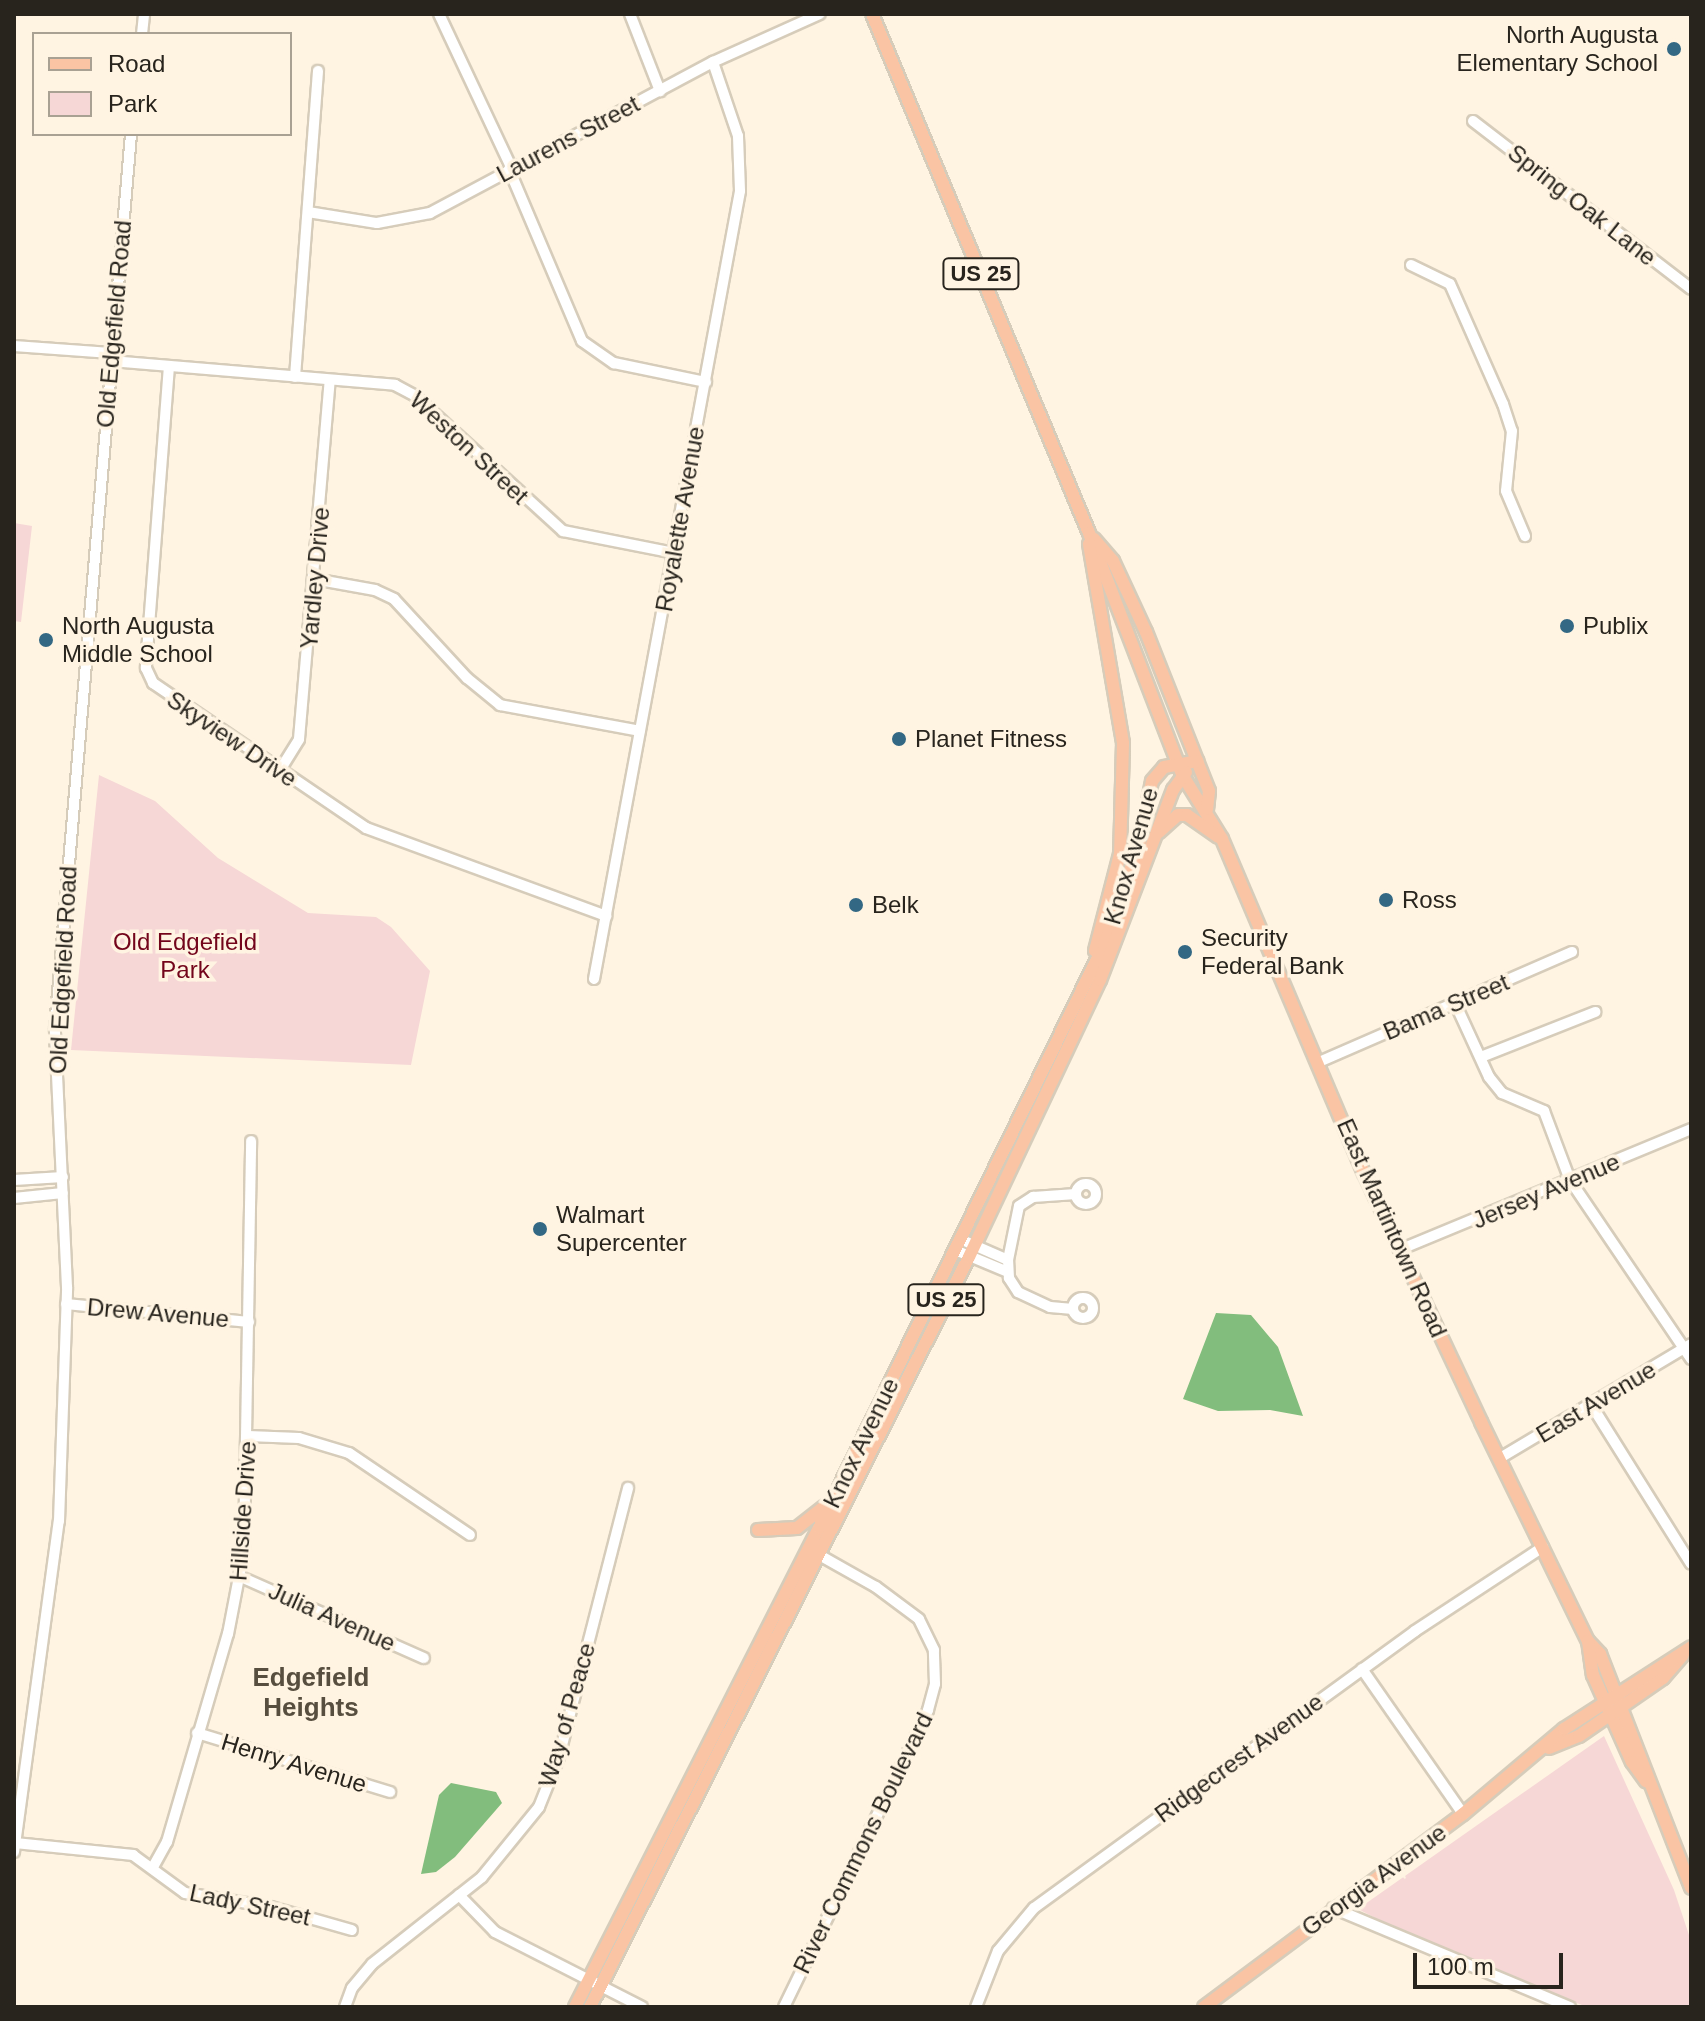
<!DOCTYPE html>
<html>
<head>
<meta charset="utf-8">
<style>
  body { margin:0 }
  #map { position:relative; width:1705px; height:2021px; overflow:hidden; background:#fff4e2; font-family:Helvetica,sans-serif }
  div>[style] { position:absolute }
  .green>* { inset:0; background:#f6d7d6 }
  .water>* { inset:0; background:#82bd7d }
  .roads { filter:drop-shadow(2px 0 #d6ccba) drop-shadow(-2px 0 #d6ccba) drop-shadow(0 2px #d6ccba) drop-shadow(0 -2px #d6ccba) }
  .minor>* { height:10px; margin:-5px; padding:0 5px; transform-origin:5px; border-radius:5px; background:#fff }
  .minor>.ring { margin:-5px; padding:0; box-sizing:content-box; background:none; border:10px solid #fff; border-radius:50% }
  .major>* { height:12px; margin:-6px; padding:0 6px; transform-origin:6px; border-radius:6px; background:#fac4a4 }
  .dots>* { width:22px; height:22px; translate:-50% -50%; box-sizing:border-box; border:4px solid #fff4e2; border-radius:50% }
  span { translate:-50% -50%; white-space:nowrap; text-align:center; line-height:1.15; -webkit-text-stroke:7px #fff4e2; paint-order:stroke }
  .shield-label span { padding:2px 6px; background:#fff4e2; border:2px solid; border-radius:6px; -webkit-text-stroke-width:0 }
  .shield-label { font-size:22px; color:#28241d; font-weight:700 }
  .poi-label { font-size:24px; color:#28241d }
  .right { translate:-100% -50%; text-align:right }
  .left { translate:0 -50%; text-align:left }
  .street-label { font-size:24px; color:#28241d }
  .park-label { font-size:24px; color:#73051b }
  .neighbourhood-label { font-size:26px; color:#574e3f; font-weight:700 }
  .frame { position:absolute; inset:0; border:16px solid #28241d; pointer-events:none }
  .legend { position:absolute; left:32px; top:32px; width:260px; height:104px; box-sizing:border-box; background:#fff4e2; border:2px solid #a9a193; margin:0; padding:10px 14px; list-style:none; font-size:24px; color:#28241d }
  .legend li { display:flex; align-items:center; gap:16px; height:40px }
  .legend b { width:40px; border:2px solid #a9a193 }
  .scale { position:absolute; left:1413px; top:1953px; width:150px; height:36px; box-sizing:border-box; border:4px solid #28241d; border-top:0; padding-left:10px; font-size:24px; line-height:28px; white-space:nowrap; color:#28241d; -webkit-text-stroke:6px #fff4e2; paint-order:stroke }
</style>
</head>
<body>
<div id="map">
  <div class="green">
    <i style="clip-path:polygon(14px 523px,32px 526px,21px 622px,14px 621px)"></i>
    <i style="clip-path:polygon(99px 775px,155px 801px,218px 858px,308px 913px,376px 917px,391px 927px,430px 971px,411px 1065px,71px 1050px)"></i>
    <i style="clip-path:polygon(1604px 1736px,1674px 1890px,1691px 1941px,1691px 2007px,1587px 2007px,1422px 1942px,1358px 1909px)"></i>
  </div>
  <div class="water">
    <i style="clip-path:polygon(1216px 1313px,1251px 1315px,1278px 1347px,1303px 1416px,1270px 1410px,1218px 1411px,1183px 1399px)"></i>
    <i style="clip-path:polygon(451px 1783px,496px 1792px,502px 1803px,455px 1857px,436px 1872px,421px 1874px,439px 1795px)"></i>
  </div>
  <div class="roads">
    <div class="minor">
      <i style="left:439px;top:14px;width:169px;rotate:64.8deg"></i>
      <i style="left:630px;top:14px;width:83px;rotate:68.7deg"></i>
      <i style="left:142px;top:34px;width:20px;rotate:-84deg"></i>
      <i style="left:1473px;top:121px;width:275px;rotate:37.6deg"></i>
      <i style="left:509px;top:169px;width:187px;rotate:67deg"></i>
      <i style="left:582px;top:341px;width:39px;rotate:35deg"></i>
      <i style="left:614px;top:363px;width:94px;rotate:11.7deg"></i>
      <i style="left:308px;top:212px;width:70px;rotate:9.1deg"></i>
      <i style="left:377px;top:223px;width:54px;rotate:-10.7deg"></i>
      <i style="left:430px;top:213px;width:321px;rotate:-28.1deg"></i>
      <i style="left:713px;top:62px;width:117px;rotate:-24.2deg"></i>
      <i style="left:1411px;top:265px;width:43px;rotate:26deg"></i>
      <i style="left:1450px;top:284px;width:131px;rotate:66.2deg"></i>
      <i style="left:1503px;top:404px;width:28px;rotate:72deg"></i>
      <i style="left:1512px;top:431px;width:60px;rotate:95.7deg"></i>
      <i style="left:1506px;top:491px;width:49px;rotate:67.1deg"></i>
      <i style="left:14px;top:346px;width:97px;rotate:4.1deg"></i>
      <i style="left:111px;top:361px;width:285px;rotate:4.8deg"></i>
      <i style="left:395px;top:385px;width:21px;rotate:28deg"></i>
      <i style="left:414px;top:395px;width:202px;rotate:42.4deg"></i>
      <i style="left:563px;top:531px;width:113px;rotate:11.2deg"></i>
      <i style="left:169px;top:366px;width:303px;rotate:94.4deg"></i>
      <i style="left:146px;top:668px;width:17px;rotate:65deg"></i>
      <i style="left:153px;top:683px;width:258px;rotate:34.2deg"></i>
      <i style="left:366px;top:828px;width:256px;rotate:20.1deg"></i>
      <i style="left:295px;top:377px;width:307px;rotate:-85.7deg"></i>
      <i style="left:314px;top:579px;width:62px;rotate:10.2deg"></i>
      <i style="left:375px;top:590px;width:21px;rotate:25deg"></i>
      <i style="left:394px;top:599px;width:108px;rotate:47.3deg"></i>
      <i style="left:467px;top:678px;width:43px;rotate:39.3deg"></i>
      <i style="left:500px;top:705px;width:142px;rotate:10.5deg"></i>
      <i style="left:280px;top:770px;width:36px;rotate:-58deg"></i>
      <i style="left:299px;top:739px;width:360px;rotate:-85.1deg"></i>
      <i style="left:594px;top:979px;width:801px;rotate:-79.5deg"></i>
      <i style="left:740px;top:191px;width:55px;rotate:-92.1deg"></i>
      <i style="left:738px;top:136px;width:78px;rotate:-108.7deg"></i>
      <i style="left:1455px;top:1003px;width:81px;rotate:65.3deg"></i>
      <i style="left:1489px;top:1077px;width:21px;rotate:51deg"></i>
      <i style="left:1502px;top:1093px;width:46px;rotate:23.2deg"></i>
      <i style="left:1544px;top:1111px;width:74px;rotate:69.4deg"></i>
      <i style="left:1570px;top:1180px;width:216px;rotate:55.9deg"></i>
      <i style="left:1481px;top:1057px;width:123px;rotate:-21.5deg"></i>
      <i style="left:1319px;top:1062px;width:276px;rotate:-23.5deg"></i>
      <i style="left:14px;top:1180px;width:49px;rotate:-3.5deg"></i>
      <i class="ring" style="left:1076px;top:1184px;width:10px;height:10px"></i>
      <i style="left:14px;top:1198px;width:49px;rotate:-5.8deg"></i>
      <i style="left:960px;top:1239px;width:52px;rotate:23.6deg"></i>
      <i style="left:955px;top:1250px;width:57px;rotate:22.5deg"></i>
      <i style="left:1399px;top:1250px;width:316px;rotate:-22.5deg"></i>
      <i class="ring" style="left:1073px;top:1298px;width:10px;height:10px"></i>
      <i style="left:66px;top:1304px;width:184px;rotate:5.6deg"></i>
      <i style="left:1073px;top:1309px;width:23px;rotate:-175deg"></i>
      <i style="left:1050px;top:1307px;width:35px;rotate:-155deg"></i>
      <i style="left:1018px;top:1292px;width:17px;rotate:-123deg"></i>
      <i style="left:1009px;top:1278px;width:18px;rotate:-93deg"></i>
      <i style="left:1008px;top:1260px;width:55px;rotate:-78.5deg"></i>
      <i style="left:1019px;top:1206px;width:17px;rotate:-33deg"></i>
      <i style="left:1033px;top:1197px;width:43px;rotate:-4deg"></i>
      <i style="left:1592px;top:1406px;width:186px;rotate:57.9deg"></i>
      <i style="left:248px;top:1436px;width:51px;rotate:2.2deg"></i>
      <i style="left:299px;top:1438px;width:52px;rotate:16.7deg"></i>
      <i style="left:349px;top:1453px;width:146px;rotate:34.1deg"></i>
      <i style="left:1500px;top:1458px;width:222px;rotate:-30.8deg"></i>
      <i style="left:241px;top:1577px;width:200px;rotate:23.9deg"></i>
      <i style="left:1362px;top:1669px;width:177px;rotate:55.1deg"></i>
      <i style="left:197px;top:1733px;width:202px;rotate:17deg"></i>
      <i style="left:15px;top:1843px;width:119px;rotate:5.8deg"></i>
      <i style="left:133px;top:1855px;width:64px;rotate:36.2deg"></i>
      <i style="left:185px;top:1893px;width:87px;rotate:9.2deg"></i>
      <i style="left:271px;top:1907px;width:84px;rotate:15.9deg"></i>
      <i style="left:14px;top:1852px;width:334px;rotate:-82.3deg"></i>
      <i style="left:59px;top:1521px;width:234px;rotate:-88deg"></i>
      <i style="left:67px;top:1287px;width:259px;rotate:-92.7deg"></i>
      <i style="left:55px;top:1028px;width:897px;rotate:-85.14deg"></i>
      <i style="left:153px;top:1867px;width:29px;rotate:-61deg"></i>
      <i style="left:167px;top:1842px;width:217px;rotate:-73.7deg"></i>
      <i style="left:228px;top:1634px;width:85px;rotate:-79.1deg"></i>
      <i style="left:244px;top:1551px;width:410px;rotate:-89deg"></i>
      <i style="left:459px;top:1895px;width:52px;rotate:45.8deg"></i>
      <i style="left:495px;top:1932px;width:165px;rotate:27deg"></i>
      <i style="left:1333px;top:1908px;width:257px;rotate:22.7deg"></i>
      <i style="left:345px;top:2007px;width:20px;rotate:-70deg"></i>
      <i style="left:352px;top:1988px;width:31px;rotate:-50deg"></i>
      <i style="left:372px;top:1964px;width:140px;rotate:-38.3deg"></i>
      <i style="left:482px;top:1877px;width:90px;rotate:-50.8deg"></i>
      <i style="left:539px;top:1807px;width:54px;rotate:-68.2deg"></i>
      <i style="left:559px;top:1757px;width:278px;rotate:-75.6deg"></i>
      <i style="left:784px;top:2007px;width:330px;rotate:-64.1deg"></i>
      <i style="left:928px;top:1710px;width:27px;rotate:-75deg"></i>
      <i style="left:935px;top:1684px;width:34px;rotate:-92deg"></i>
      <i style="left:934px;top:1650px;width:34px;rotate:-116deg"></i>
      <i style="left:919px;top:1619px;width:54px;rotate:-143.3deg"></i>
      <i style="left:876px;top:1587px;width:71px;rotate:-150.6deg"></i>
      <i style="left:976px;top:2007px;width:60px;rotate:-68.6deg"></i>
      <i style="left:998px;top:1951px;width:56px;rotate:-50.1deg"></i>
      <i style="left:1034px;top:1908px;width:471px;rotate:-36deg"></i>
      <i style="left:1415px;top:1631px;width:153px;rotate:-33.3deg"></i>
    </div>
    <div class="major">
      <i style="left:872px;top:14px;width:563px;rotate:67.31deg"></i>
      <i style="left:1089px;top:533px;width:261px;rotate:68.9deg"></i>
      <i style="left:1183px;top:776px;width:74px;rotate:58.2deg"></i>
      <i style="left:1222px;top:839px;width:363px;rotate:67deg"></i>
      <i style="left:1364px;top:1173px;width:275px;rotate:64.8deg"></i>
      <i style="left:1481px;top:1422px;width:244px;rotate:64deg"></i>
      <i style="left:1588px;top:1641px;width:18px;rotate:47deg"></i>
      <i style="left:1600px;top:1654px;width:251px;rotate:68.7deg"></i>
      <i style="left:1094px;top:539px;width:29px;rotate:49deg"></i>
      <i style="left:1113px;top:561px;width:78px;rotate:65.1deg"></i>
      <i style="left:1146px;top:632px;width:171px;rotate:68.4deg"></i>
      <i style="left:1209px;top:791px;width:18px;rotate:96deg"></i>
      <i style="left:1089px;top:544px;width:202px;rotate:80.3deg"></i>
      <i style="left:1123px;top:743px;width:111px;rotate:91.5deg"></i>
      <i style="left:1120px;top:854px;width:100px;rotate:104.5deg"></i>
      <i style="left:1159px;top:832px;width:25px;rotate:-42deg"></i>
      <i style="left:1178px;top:815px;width:9px"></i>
      <i style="left:1187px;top:815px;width:38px;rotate:35deg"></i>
      <i style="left:758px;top:1530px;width:39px;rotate:-3deg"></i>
      <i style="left:797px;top:1528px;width:37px;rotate:-38deg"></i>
      <i style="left:1588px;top:1641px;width:34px;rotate:82deg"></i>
      <i style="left:1593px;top:1675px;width:95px;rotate:65.9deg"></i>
      <i style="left:1632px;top:1762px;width:24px;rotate:54deg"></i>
      <i style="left:1549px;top:1748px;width:32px;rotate:-22deg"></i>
      <i style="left:1579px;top:1736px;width:102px;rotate:-34.6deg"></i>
      <i style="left:1663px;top:1678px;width:30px;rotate:-49deg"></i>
      <i style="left:575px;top:2007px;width:538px;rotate:-63.01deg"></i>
      <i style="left:819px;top:1528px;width:649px;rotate:-63.95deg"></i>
      <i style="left:1104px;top:945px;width:106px;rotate:-70.7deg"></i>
      <i style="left:1139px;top:845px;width:65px;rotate:-78.5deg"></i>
      <i style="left:1152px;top:781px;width:18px;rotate:-49deg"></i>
      <i style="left:1164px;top:767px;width:34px;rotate:-10deg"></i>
      <i style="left:590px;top:2007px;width:840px;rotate:-63.19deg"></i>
      <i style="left:969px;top:1257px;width:306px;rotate:-64.7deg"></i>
      <i style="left:1100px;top:980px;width:204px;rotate:-69deg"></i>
      <i style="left:1173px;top:790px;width:22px;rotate:-54deg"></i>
      <i style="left:1204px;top:2007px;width:323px;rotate:-36.7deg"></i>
      <i style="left:1463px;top:1814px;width:132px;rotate:-40.1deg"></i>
      <i style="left:1564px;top:1729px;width:151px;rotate:-32.8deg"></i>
    </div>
  </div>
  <div class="dots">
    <i style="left:1674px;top:49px;background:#336884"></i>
    <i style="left:1567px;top:626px;background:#336884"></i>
    <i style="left:46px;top:640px;background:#336884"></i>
    <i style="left:899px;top:739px;background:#336884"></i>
    <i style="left:1386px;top:900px;background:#336884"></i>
    <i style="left:856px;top:905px;background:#336884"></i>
    <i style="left:1185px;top:952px;background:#336884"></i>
    <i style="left:540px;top:1229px;background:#336884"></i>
  </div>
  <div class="shield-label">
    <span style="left:981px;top:274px">US 25</span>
    <span style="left:946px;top:1300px">US 25</span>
  </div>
  <div class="poi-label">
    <span class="right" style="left:1658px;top:49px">North Augusta<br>Elementary School</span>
    <span class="left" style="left:62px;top:640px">North Augusta<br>Middle School</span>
    <span class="left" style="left:1583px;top:626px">Publix</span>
    <span class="left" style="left:915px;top:739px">Planet Fitness</span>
    <span class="left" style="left:1402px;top:900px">Ross</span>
    <span class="left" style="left:872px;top:905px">Belk</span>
    <span class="left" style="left:1201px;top:952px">Security<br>Federal Bank</span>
    <span class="left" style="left:556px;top:1229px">Walmart<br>Supercenter</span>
  </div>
  <div class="street-label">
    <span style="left:568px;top:139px;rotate:-28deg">Laurens Street</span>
    <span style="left:1582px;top:205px;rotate:38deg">Spring Oak Lane</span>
    <span style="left:114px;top:324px;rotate:-85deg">Old Edgefield Road</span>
    <span style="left:469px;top:448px;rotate:43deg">Weston Street</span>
    <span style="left:680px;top:519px;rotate:-80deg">Royalette Avenue</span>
    <span style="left:315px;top:578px;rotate:-85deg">Yardley Drive</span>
    <span style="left:232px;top:739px;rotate:34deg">Skyview Drive</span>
    <span style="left:1131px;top:856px;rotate:-74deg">Knox Avenue</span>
    <span style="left:63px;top:970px;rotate:-87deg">Old Edgefield Road</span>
    <span style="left:1446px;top:1007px;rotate:-23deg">Bama Street</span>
    <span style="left:1546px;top:1191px;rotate:-23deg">Jersey Avenue</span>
    <span style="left:1392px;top:1228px;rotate:66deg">East Martintown Road</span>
    <span style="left:158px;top:1313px;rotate:5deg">Drew Avenue</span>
    <span style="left:1596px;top:1402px;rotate:-31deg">East Avenue</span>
    <span style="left:861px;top:1443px;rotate:-64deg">Knox Avenue</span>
    <span style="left:243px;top:1511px;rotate:-86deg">Hillside Drive</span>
    <span style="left:332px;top:1617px;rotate:24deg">Julia Avenue</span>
    <span style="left:567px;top:1715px;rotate:-74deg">Way of Peace</span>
    <span style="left:1239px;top:1758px;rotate:-36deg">Ridgecrest Avenue</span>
    <span style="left:294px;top:1763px;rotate:17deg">Henry Avenue</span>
    <span style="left:863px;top:1843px;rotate:-64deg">River Commons Boulevard</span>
    <span style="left:1374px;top:1880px;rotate:-36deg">Georgia Avenue</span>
    <span style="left:250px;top:1905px;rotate:12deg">Lady Street</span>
  </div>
  <div class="park-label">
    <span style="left:185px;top:956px">Old Edgefield<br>Park</span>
  </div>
  <div class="neighbourhood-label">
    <span style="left:311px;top:1693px">Edgefield<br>Heights</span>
  </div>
  <div class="frame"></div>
  <ul class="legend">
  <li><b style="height:10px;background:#fac4a4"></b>Road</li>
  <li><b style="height:22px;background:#f6d7d6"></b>Park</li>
  </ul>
  <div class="scale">100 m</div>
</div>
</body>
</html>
